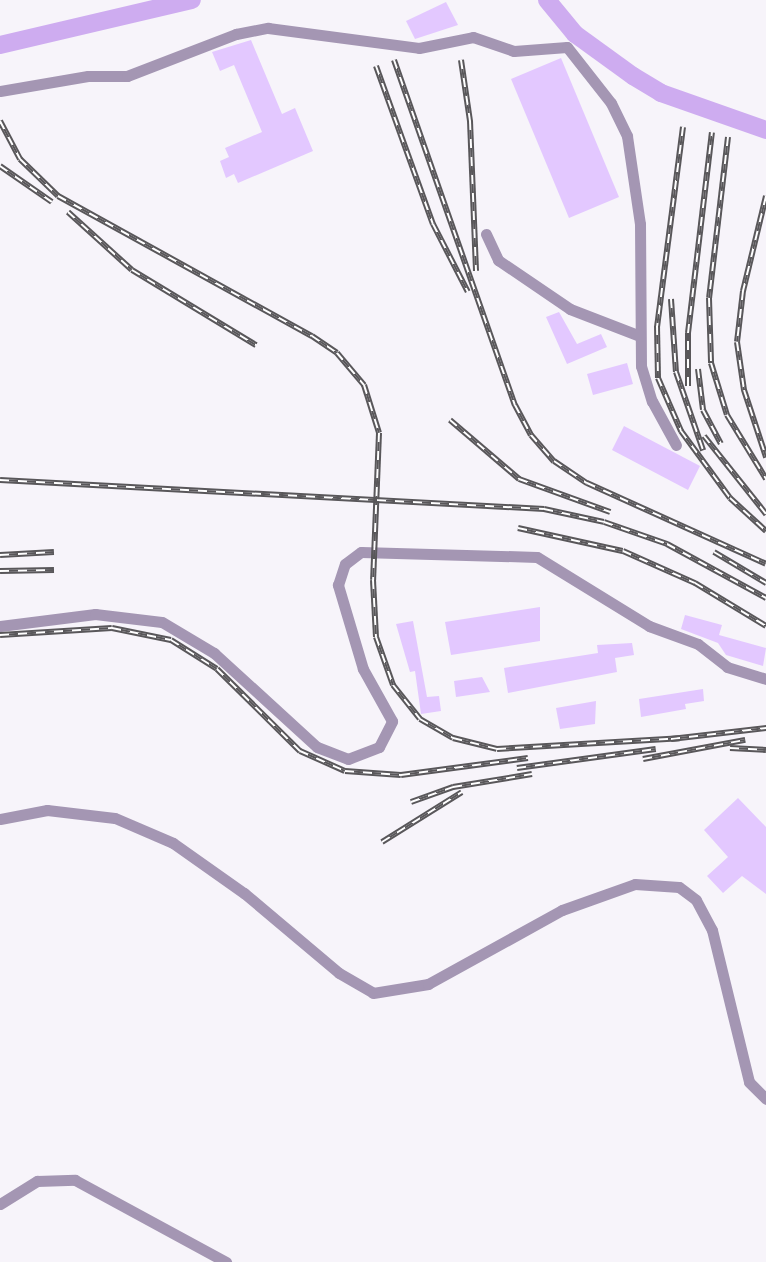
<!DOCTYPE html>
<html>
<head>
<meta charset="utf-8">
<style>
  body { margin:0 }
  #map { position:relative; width:766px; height:1262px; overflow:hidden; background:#f7f4fa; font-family:"Exo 2",sans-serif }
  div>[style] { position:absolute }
  .river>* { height:18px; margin:-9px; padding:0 9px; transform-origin:9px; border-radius:9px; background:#ceacf0 }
  .building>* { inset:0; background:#e3c8ff }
  .minor>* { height:11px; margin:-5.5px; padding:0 5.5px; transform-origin:5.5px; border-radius:5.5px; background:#a496b3 }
  .rail>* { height:6px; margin-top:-3px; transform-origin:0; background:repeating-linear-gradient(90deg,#fff 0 9px,#59575a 0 18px); box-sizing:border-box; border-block:2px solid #59575a }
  span { translate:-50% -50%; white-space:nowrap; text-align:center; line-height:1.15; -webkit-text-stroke:8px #fff; paint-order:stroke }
</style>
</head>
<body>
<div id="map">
  <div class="river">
    <i style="left:547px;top:0;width:44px;rotate:50.5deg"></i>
    <i style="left:575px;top:34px;width:72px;rotate:35.9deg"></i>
    <i style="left:633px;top:76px;width:33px;rotate:31deg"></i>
    <i style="left:661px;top:93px;width:111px;rotate:19.4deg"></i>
    <i style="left:0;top:45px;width:197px;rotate:-13.2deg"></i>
  </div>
  <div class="building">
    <i style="clip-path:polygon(446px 2px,458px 25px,415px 39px,406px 21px)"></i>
    <i style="clip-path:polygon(251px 40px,282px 114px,295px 108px,313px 151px,238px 183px,234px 174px,226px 178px,220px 161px,229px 157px,225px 148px,262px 132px,234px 65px,220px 71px,212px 52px)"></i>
    <i style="clip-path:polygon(561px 58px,619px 197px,569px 218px,511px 79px)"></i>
    <i style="clip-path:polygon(559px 312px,577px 344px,601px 334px,607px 347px,567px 364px,546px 317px)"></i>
    <i style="clip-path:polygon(627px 363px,633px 384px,593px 395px,587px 374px)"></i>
    <i style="clip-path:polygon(624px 426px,700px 466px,688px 490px,612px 450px)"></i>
    <i style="clip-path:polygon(540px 607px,540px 641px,451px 655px,445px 622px)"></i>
    <i style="clip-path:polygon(685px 615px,722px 625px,719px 635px,766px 648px,763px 666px,726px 655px,718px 643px,681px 629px)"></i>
    <i style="clip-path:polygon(413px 621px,427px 697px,439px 696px,441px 711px,421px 714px,415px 671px,410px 672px,396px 624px)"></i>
    <i style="clip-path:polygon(632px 643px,634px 655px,615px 658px,617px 672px,508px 693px,504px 668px,598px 653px,597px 645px)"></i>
    <i style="clip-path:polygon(482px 677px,490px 692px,456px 697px,454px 681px)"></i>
    <i style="clip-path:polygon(703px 689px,704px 701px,685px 704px,686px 709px,641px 717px,639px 699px)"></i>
    <i style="clip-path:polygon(596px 701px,595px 724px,560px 729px,556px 708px)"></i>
    <i style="clip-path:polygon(738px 798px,766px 827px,766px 894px,742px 876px,723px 893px,707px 876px,728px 857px,704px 830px)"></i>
  </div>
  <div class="minor">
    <i style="left:0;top:91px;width:89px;rotate:-9.7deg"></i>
    <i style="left:88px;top:76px;width:39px"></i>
    <i style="left:127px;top:76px;width:117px;rotate:-21.1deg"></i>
    <i style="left:236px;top:34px;width:33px;rotate:-11deg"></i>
    <i style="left:268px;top:28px;width:152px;rotate:7.5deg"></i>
    <i style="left:419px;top:48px;width:55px;rotate:-11.5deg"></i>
    <i style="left:473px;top:37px;width:43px;rotate:18.9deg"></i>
    <i style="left:514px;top:51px;width:53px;rotate:-4.3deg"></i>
    <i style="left:567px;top:47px;width:71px;rotate:51.8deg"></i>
    <i style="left:611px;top:103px;width:37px;rotate:64deg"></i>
    <i style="left:627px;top:136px;width:89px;rotate:81.6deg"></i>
    <i style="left:640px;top:224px;width:142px;rotate:89.6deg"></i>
    <i style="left:641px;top:366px;width:37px;rotate:73deg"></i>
    <i style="left:652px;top:401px;width:50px;rotate:61.4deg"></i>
    <i style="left:486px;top:234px;width:29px;rotate:65deg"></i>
    <i style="left:498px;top:260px;width:87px;rotate:34.2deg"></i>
    <i style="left:570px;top:309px;width:75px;rotate:21.1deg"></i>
    <i style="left:0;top:626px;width:96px;rotate:-7.2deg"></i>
    <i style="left:95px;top:614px;width:67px;rotate:6.8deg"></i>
    <i style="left:162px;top:622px;width:61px;rotate:30.8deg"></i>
    <i style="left:214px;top:653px;width:139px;rotate:42.4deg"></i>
    <i style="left:317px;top:747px;width:33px;rotate:21deg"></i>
    <i style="left:348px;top:759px;width:33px;rotate:-21deg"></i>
    <i style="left:379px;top:747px;width:29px;rotate:-63deg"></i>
    <i style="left:392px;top:721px;width:60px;rotate:-119.1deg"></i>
    <i style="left:363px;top:669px;width:88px;rotate:-106.6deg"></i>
    <i style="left:338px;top:585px;width:22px;rotate:-72deg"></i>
    <i style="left:345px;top:564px;width:20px;rotate:-37deg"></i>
    <i style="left:361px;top:552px;width:176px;rotate:1.6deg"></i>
    <i style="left:537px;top:557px;width:132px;rotate:31.6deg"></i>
    <i style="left:649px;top:626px;width:52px;rotate:20.2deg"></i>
    <i style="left:698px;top:644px;width:37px;rotate:38deg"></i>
    <i style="left:727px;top:667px;width:41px;rotate:17.1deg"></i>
    <i style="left:0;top:819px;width:48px;rotate:-10.8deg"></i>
    <i style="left:47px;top:810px;width:68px;rotate:6.7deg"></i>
    <i style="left:115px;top:818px;width:63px;rotate:23.3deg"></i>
    <i style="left:173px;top:843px;width:87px;rotate:35.2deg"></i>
    <i style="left:244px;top:893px;width:124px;rotate:40.1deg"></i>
    <i style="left:339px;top:973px;width:39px;rotate:30deg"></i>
    <i style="left:373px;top:993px;width:56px;rotate:-9.3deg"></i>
    <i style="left:428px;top:984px;width:153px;rotate:-28.9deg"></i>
    <i style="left:562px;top:910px;width:77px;rotate:-19.6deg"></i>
    <i style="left:635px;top:884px;width:44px;rotate:3.9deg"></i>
    <i style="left:679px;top:887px;width:21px;rotate:37deg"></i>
    <i style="left:696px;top:900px;width:34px;rotate:62deg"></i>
    <i style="left:712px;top:930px;width:156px;rotate:76.3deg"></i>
    <i style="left:749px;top:1082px;width:24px;rotate:45deg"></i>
    <i style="left:0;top:1204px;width:44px;rotate:-31.9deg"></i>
    <i style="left:37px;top:1181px;width:38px;rotate:-2deg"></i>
    <i style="left:75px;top:1180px;width:172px;rotate:28.5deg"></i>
  </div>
  <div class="rail">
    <i style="left:394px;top:60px;width:366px;rotate:70.7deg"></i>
    <i style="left:515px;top:405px;width:34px;rotate:62deg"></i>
    <i style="left:531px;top:435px;width:35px;rotate:49deg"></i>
    <i style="left:554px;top:461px;width:40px;rotate:34deg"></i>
    <i style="left:587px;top:483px;width:196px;rotate:24.3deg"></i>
    <i style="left:461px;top:60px;width:62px;rotate:81.6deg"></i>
    <i style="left:470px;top:121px;width:150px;rotate:87.7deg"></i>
    <i style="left:376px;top:66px;width:168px;rotate:70.2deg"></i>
    <i style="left:433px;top:224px;width:76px;rotate:62.8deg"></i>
    <i style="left:0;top:121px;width:43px;rotate:62.2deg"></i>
    <i style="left:20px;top:159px;width:53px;rotate:44.2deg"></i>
    <i style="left:58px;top:196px;width:290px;rotate:28.9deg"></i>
    <i style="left:312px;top:336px;width:30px;rotate:34deg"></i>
    <i style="left:337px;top:353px;width:42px;rotate:49.8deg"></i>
    <i style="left:364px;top:385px;width:50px;rotate:72.6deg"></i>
    <i style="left:379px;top:433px;width:147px;rotate:92.3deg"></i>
    <i style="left:373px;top:580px;width:57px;rotate:87deg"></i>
    <i style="left:376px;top:637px;width:51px;rotate:70.5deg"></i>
    <i style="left:393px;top:685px;width:43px;rotate:51.5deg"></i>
    <i style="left:420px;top:719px;width:38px;rotate:30deg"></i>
    <i style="left:453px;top:738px;width:45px;rotate:14deg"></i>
    <i style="left:497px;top:749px;width:183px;rotate:-3.4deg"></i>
    <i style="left:683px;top:127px;width:201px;rotate:97.4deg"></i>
    <i style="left:657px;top:326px;width:52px;rotate:88.9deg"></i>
    <i style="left:658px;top:378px;width:58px;rotate:66.5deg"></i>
    <i style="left:681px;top:431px;width:83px;rotate:53.8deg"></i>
    <i style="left:730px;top:498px;width:49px;rotate:42.5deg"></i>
    <i style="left:728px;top:137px;width:162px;rotate:96.7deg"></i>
    <i style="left:709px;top:298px;width:65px;rotate:88.2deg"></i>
    <i style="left:711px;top:363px;width:54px;rotate:72.9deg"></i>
    <i style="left:727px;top:415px;width:75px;rotate:58.6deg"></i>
    <i style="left:0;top:166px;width:63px;rotate:34.7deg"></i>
    <i style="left:766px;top:196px;width:98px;rotate:103.6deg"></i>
    <i style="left:743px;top:291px;width:51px;rotate:96.7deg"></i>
    <i style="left:737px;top:342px;width:49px;rotate:81.7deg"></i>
    <i style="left:744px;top:390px;width:71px;rotate:71.8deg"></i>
    <i style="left:68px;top:212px;width:86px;rotate:42.2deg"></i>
    <i style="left:132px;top:270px;width:145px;rotate:31.2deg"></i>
    <i style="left:671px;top:299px;width:73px;rotate:86.1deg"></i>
    <i style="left:676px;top:372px;width:83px;rotate:70.9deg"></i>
    <i style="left:698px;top:369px;width:41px;rotate:83deg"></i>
    <i style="left:703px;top:410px;width:38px;rotate:62deg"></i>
    <i style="left:688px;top:386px;width:53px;rotate:-90deg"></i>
    <i style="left:688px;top:333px;width:202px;rotate:-83.2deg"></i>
    <i style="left:450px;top:420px;width:91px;rotate:40.5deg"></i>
    <i style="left:519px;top:479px;width:97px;rotate:19.9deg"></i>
    <i style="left:704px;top:436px;width:100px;rotate:51.5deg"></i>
    <i style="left:0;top:480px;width:545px;rotate:3.05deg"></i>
    <i style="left:544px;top:509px;width:61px;rotate:12.2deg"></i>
    <i style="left:604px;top:522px;width:67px;rotate:19.2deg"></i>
    <i style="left:667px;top:544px;width:113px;rotate:28.6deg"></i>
    <i style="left:518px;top:528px;width:107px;rotate:12.4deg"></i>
    <i style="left:623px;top:551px;width:79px;rotate:24deg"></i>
    <i style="left:695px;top:583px;width:83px;rotate:31.2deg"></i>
    <i style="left:714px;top:552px;width:61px;rotate:30.8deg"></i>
    <i style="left:0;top:555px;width:54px;rotate:-3.2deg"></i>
    <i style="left:0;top:571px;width:54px;rotate:-1.1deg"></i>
    <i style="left:0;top:635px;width:112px;rotate:-3.6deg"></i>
    <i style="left:112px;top:628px;width:60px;rotate:11.5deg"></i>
    <i style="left:171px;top:640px;width:54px;rotate:32.2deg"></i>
    <i style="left:217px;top:669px;width:117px;rotate:44.7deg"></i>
    <i style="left:300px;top:751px;width:49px;rotate:24deg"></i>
    <i style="left:345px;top:771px;width:56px;rotate:4.1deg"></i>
    <i style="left:401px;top:775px;width:128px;rotate:-7.6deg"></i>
    <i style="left:671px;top:739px;width:96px;rotate:-6.6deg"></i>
    <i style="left:730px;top:748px;width:36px;rotate:3deg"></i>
    <i style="left:643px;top:759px;width:104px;rotate:-10.6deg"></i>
    <i style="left:517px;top:768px;width:140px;rotate:-7.8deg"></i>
    <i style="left:411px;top:802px;width:45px;rotate:-19.7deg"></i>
    <i style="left:453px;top:787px;width:80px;rotate:-9.3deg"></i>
    <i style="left:382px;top:842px;width:94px;rotate:-32deg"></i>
  </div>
</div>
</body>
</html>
